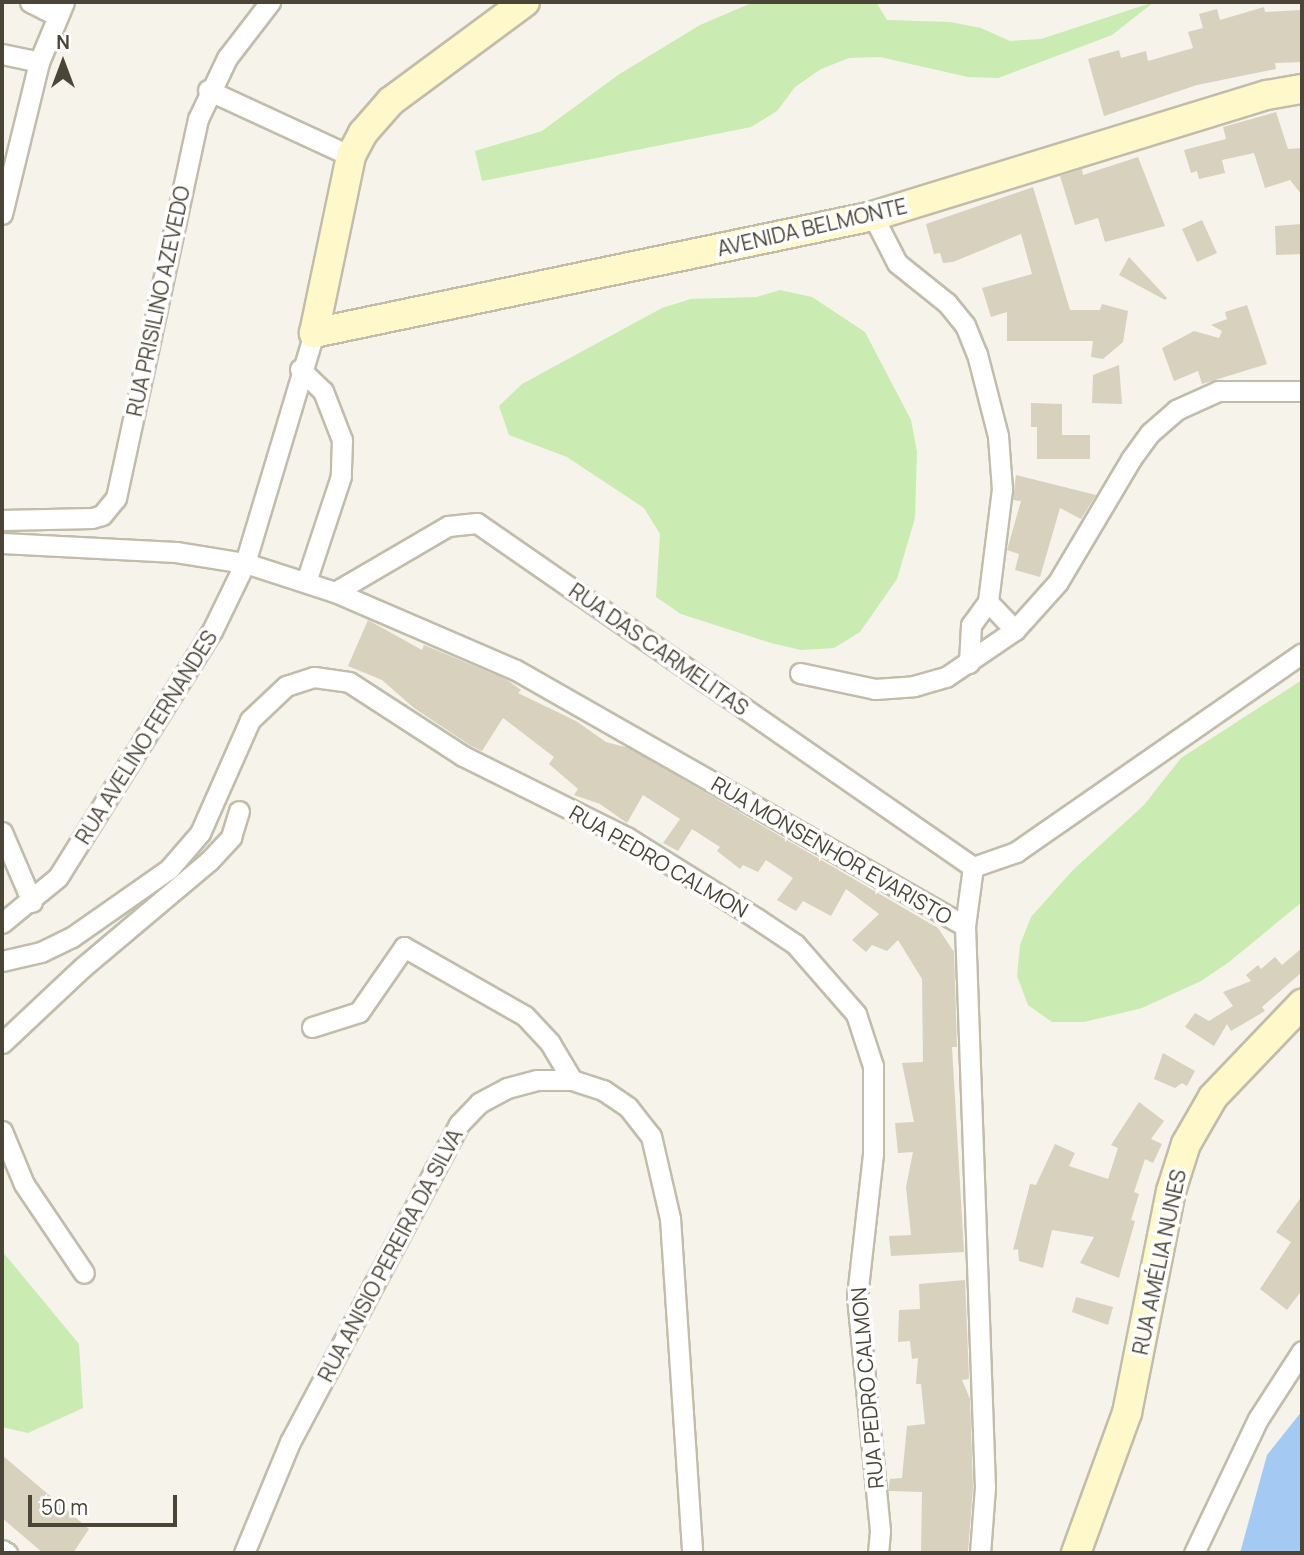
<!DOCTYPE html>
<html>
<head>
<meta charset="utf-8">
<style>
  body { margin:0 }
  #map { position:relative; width:1304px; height:1555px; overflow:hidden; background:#f5f3ea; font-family:Manrope,sans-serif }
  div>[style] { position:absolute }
  .green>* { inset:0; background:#caebb1 }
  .water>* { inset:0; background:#a4caf4 }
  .building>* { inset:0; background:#d8d1be }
  .roads { filter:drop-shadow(2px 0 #c2bcab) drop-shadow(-2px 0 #c2bcab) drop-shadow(0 2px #c2bcab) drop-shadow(0 -2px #c2bcab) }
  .street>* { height:19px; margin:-9.5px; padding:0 9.5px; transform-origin:9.5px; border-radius:9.5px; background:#fff }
  .secondary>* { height:28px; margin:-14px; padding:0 14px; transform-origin:14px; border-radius:14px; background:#fff8ca }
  span { translate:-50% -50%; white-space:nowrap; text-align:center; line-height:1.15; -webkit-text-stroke:7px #fff; paint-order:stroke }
  .street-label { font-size:21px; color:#4a4537 }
  .frame { position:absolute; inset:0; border:4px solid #4a4537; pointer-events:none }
  .north { position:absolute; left:28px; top:28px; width:70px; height:70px; -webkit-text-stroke:5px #fff; paint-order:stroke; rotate:0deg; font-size:19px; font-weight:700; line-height:28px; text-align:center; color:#4a4537 }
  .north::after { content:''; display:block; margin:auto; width:24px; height:32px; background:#4a4537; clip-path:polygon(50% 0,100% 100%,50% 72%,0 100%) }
  .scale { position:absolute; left:28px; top:1495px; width:149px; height:32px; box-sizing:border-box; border:4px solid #4a4537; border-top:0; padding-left:9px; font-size:21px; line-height:24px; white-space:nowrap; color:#4a4537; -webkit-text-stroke:5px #fff; paint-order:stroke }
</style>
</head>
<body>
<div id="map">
  <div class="green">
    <i style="clip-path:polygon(754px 2px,876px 2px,887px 20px,950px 22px,981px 28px,1010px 41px,1041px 39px,1154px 2px,1112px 35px,998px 78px,968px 77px,880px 57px,849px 58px,821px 69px,795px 87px,777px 111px,751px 127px,482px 181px,475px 151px,542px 131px,618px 75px,700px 25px)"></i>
    <i style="clip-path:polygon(780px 290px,812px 297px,865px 332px,911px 420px,917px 452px,915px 518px,897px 579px,860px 632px,834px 648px,801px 650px,771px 643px,681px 614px,656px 597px,660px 534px,644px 508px,567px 457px,509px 435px,499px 406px,522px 384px,662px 308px,691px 299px,757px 297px)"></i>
    <i style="clip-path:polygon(1302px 680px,1302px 902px,1229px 962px,1201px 981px,1142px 1008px,1084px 1022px,1052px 1022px,1028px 1005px,1017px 976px,1020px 945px,1031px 917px,1073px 870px,1144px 805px,1181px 758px)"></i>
    <i style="clip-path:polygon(2px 1251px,79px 1344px,83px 1408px,28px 1433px,2px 1427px)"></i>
  </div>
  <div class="water">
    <i style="clip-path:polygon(1302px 1411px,1302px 1553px,1240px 1553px,1267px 1455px)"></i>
  </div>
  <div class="building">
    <i style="clip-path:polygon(1264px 7px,1265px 12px,1301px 10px,1302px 62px,1275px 63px,1276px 69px,1197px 85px,1104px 116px,1088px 59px,1119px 50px,1121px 58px,1146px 51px,1148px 61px,1193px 48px,1188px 32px,1203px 28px,1199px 14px,1217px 9px,1220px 20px)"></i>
    <i style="clip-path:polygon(1276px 112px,1288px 149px,1302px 148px,1302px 195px,1290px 180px,1265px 188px,1254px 153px,1222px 160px,1225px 173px,1199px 179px,1197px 171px,1191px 173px,1184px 150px,1226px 139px,1223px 127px)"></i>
    <i style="clip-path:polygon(1138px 157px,1165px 226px,1105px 242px,1098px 218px,1075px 225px,1060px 176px,1082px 169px,1083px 175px)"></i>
    <i style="clip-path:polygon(1033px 187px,1070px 310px,1100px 310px,1102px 304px,1128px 311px,1123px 342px,1103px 359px,1091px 357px,1093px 341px,1007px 341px,1007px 312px,991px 317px,982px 288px,1032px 274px,1021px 234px,953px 262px,943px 263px,940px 253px,934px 254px,926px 224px)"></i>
    <i style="clip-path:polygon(1202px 220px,1217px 253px,1197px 262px,1182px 229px)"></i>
    <i style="clip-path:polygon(1302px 224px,1302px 254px,1276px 255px,1275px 226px)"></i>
    <i style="clip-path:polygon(1129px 257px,1167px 298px,1165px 300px,1119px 275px)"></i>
    <i style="clip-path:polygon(1247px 305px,1267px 364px,1202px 384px,1198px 371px,1174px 381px,1162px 348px,1194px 331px,1219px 338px,1222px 331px,1211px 325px,1227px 319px,1225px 312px)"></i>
    <i style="clip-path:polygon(1119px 365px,1122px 404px,1092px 403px,1093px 375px)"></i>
    <i style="clip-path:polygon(1031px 403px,1062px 404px,1062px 435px,1090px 435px,1090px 459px,1037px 459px,1037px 427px,1031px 427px)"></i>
    <i style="clip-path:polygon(1016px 475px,1096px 495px,1081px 519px,1060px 508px,1040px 577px,1015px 570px,1019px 554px,1007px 550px,1021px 501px,1013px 500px)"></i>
    <i style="clip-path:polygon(368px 620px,422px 650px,424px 645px,506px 679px,521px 690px,518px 693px,576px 721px,606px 742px,629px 748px,938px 928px,954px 952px,957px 1047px,952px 1047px,964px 1252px,891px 1256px,889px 1236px,911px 1235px,906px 1187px,913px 1152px,898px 1153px,895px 1123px,914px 1122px,902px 1063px,923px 1062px,922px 979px,898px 940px,887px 951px,872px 945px,866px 952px,852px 940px,879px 914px,846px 889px,831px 916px,803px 901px,796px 911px,777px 900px,793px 878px,766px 860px,758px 872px,743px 865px,740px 869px,717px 851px,720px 847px,692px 829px,678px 851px,663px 843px,680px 819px,643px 795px,627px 823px,600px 804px,574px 795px,578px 789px,549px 764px,554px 757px,503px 718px,482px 751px,471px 746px,414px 708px,382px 680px,348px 666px)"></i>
    <i style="clip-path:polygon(1302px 948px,1302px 972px,1262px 1007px,1265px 1011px,1231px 1031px,1227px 1024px,1214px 1046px,1185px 1027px,1195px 1013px,1209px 1021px,1233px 1006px,1223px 992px,1251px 981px,1246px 975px,1258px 965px,1261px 969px,1275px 957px,1282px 965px)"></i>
    <i style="clip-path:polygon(1163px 1053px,1195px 1071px,1187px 1086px,1182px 1083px,1175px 1088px,1154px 1079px)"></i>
    <i style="clip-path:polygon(1139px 1102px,1164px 1121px,1151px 1139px,1162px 1144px,1153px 1163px,1145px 1159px,1134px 1192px,1139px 1194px,1131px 1220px,1135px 1221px,1119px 1278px,1080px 1263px,1094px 1237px,1052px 1230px,1043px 1268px,1019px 1261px,1018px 1249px,1013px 1250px,1030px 1184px,1036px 1185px,1055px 1144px,1075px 1153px,1069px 1166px,1108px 1179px,1118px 1148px,1111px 1145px)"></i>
    <i style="clip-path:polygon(1302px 1196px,1302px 1290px,1287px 1310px,1260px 1289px,1291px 1242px,1276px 1232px)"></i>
    <i style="clip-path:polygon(965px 1280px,969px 1379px,962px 1380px,970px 1399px,973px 1487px,968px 1553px,921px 1552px,922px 1492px,888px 1491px,890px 1479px,902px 1478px,907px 1426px,925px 1424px,921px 1384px,916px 1384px,918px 1358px,912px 1359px,910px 1341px,898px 1342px,899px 1310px,920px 1309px,919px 1284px)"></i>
    <i style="clip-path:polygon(1076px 1297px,1113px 1307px,1108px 1325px,1072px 1312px)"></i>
    <i style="clip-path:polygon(2px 1455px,89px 1529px,73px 1553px,43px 1553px,2px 1518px)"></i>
  </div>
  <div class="roads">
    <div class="street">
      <i style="left:30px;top:2px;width:31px;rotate:27deg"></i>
      <i style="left:2px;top:54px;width:38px;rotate:12deg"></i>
      <i style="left:208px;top:90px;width:157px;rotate:24.8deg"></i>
      <i style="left:2px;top:214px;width:156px;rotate:-76.3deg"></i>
      <i style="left:39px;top:62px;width:65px;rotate:-67.4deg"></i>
      <i style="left:873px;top:216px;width:53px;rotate:62.9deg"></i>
      <i style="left:897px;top:263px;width:64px;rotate:38.7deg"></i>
      <i style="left:947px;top:303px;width:28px;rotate:51deg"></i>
      <i style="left:965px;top:325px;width:31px;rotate:68deg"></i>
      <i style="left:977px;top:354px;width:85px;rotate:75.6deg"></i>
      <i style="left:998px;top:436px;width:53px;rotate:85.7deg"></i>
      <i style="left:1002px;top:489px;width:114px;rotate:97.1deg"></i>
      <i style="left:988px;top:602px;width:39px;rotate:46deg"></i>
      <i style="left:300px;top:369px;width:32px;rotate:44deg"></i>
      <i style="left:323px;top:391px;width:53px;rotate:68.8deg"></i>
      <i style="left:342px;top:440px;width:36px;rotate:92deg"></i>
      <i style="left:341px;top:476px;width:112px;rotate:108.3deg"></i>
      <i style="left:2px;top:520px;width:90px;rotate:-1.3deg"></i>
      <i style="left:92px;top:518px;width:10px;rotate:-17deg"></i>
      <i style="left:102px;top:515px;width:22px;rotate:-51deg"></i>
      <i style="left:116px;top:498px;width:388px;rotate:-77.8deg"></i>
      <i style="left:198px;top:119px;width:68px;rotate:-64.6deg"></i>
      <i style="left:227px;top:58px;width:71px;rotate:-52.5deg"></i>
      <i style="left:2px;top:543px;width:174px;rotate:3deg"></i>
      <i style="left:176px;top:552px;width:70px;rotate:9.1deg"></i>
      <i style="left:245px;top:563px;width:95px;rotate:17.9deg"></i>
      <i style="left:335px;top:592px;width:197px;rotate:23.3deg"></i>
      <i style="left:516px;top:670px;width:517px;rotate:29.69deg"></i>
      <i style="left:965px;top:926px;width:561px;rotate:87.96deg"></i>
      <i style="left:985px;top:1487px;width:66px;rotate:94.3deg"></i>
      <i style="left:335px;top:592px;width:131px;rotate:-30.3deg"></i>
      <i style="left:448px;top:526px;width:29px;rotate:-6deg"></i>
      <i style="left:477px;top:523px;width:604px;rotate:34.74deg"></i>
      <i style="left:969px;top:663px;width:38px;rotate:-87deg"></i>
      <i style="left:971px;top:625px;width:29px;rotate:-54deg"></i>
      <i style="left:800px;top:673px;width:77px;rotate:12deg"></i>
      <i style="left:875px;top:689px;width:39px;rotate:-4deg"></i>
      <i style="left:914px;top:686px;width:33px;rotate:-16deg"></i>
      <i style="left:946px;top:677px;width:83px;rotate:-34.3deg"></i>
      <i style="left:1015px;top:630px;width:64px;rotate:-48.1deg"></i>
      <i style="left:1058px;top:582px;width:143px;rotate:-59.3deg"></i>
      <i style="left:1131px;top:459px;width:32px;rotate:-54deg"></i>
      <i style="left:1150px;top:433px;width:35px;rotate:-41deg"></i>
      <i style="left:1176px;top:410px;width:46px;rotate:-24.3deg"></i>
      <i style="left:1218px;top:391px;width:84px"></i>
      <i style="left:2px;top:832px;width:76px;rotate:66.8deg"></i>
      <i style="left:2px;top:923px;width:72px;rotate:-39.4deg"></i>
      <i style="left:58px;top:877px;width:290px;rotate:-58deg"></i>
      <i style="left:212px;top:631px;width:76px;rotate:-64.1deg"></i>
      <i style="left:245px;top:563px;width:240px;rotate:-73.3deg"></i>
      <i style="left:965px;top:926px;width:60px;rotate:-82.3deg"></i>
      <i style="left:973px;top:867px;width:46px;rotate:-19.2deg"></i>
      <i style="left:1016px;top:852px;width:348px;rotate:-34.8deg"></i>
      <i style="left:2px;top:961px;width:40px;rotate:-13deg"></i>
      <i style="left:41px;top:952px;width:34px;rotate:-26deg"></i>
      <i style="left:72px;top:937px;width:118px;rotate:-35deg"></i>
      <i style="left:169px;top:869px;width:48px;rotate:-49.3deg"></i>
      <i style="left:200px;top:833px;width:124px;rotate:-66.1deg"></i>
      <i style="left:250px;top:720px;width:50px;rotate:-43.4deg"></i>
      <i style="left:286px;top:686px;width:29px;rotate:-18deg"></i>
      <i style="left:314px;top:677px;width:35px;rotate:8deg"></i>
      <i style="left:349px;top:682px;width:136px;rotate:33deg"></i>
      <i style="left:463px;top:756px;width:184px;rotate:26.4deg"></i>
      <i style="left:628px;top:838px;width:151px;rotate:32deg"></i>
      <i style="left:756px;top:918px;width:47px;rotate:33.7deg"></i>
      <i style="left:795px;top:944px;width:93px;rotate:48.9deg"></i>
      <i style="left:856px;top:1014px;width:55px;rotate:71.9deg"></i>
      <i style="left:873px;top:1066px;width:88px;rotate:90deg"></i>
      <i style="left:873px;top:1154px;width:143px;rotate:96.4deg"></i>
      <i style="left:857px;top:1296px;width:236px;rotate:84.4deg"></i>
      <i style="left:880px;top:1531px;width:22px;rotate:95deg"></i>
      <i style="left:312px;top:1027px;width:49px;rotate:-17.7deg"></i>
      <i style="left:359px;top:1012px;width:79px;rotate:-55.3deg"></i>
      <i style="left:404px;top:947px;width:139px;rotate:29.7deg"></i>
      <i style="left:525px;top:1016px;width:37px;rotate:47deg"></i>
      <i style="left:550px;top:1043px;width:43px;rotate:59.3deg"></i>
      <i style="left:2px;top:1043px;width:111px;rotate:-43.2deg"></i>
      <i style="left:83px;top:967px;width:165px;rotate:-40.1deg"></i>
      <i style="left:209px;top:861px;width:33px;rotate:-47deg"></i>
      <i style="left:231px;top:837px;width:27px;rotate:-73deg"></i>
      <i style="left:2px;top:1131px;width:57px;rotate:67.5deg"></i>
      <i style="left:24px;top:1184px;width:107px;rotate:56deg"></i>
      <i style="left:2px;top:1550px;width:6px;rotate:31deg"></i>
      <i style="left:244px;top:1553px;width:120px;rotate:-67.5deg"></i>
      <i style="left:290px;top:1442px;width:360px;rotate:-62deg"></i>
      <i style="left:459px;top:1124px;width:29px;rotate:-46deg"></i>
      <i style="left:479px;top:1103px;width:32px;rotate:-28deg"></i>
      <i style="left:507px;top:1088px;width:31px;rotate:-15deg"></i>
      <i style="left:537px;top:1080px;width:35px"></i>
      <i style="left:572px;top:1080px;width:33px;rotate:18deg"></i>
      <i style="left:603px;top:1090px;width:30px;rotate:34deg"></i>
      <i style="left:628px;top:1107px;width:37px;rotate:52deg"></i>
      <i style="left:651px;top:1136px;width:84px;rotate:77deg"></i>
      <i style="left:670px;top:1218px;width:336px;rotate:86.2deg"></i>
      <i style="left:1194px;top:1553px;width:148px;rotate:-64.5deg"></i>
      <i style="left:1258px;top:1419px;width:81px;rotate:-57.1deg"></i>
    </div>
    <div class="secondary">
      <i style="left:525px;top:2px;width:167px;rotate:143.5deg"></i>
      <i style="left:391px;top:101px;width:43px;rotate:131.2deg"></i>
      <i style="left:363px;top:133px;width:26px;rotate:118deg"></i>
      <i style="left:351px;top:156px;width:181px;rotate:101.8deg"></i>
      <i style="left:314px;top:333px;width:571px;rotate:-11.82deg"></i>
      <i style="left:873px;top:216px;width:412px;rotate:-17.1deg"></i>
      <i style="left:1267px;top:95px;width:36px;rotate:-10deg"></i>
      <i style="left:1076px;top:1553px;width:149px;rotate:-70deg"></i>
      <i style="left:1127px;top:1413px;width:226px;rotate:-78.8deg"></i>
      <i style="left:1171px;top:1191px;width:49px;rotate:-72.3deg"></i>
      <i style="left:1186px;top:1144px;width:54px;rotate:-60.1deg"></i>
      <i style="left:1213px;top:1097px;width:129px;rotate:-46.3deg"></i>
    </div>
  </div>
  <div class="street-label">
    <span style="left:812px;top:227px;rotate:-13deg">AVENIDA BELMONTE</span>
    <span style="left:158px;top:301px;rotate:-78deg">RUA PRISILINO AZEVEDO</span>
    <span style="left:659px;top:649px;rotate:35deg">RUA DAS CARMELITAS</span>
    <span style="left:146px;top:737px;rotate:-58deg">RUA AVELINO FERNANDES</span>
    <span style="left:832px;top:850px;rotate:30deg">RUA MONSENHOR EVARISTO</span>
    <span style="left:659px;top:861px;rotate:30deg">RUA PEDRO CALMON</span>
    <span style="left:390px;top:1255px;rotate:-62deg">RUA ANISIO PEREIRA DA SILVA</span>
    <span style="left:1159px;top:1262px;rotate:-78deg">RUA AMÉLIA NUNES</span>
    <span style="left:867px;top:1388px;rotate:-95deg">RUA PEDRO CALMON</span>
  </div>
  <div class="frame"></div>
  <div class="north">N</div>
  <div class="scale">50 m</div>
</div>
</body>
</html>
